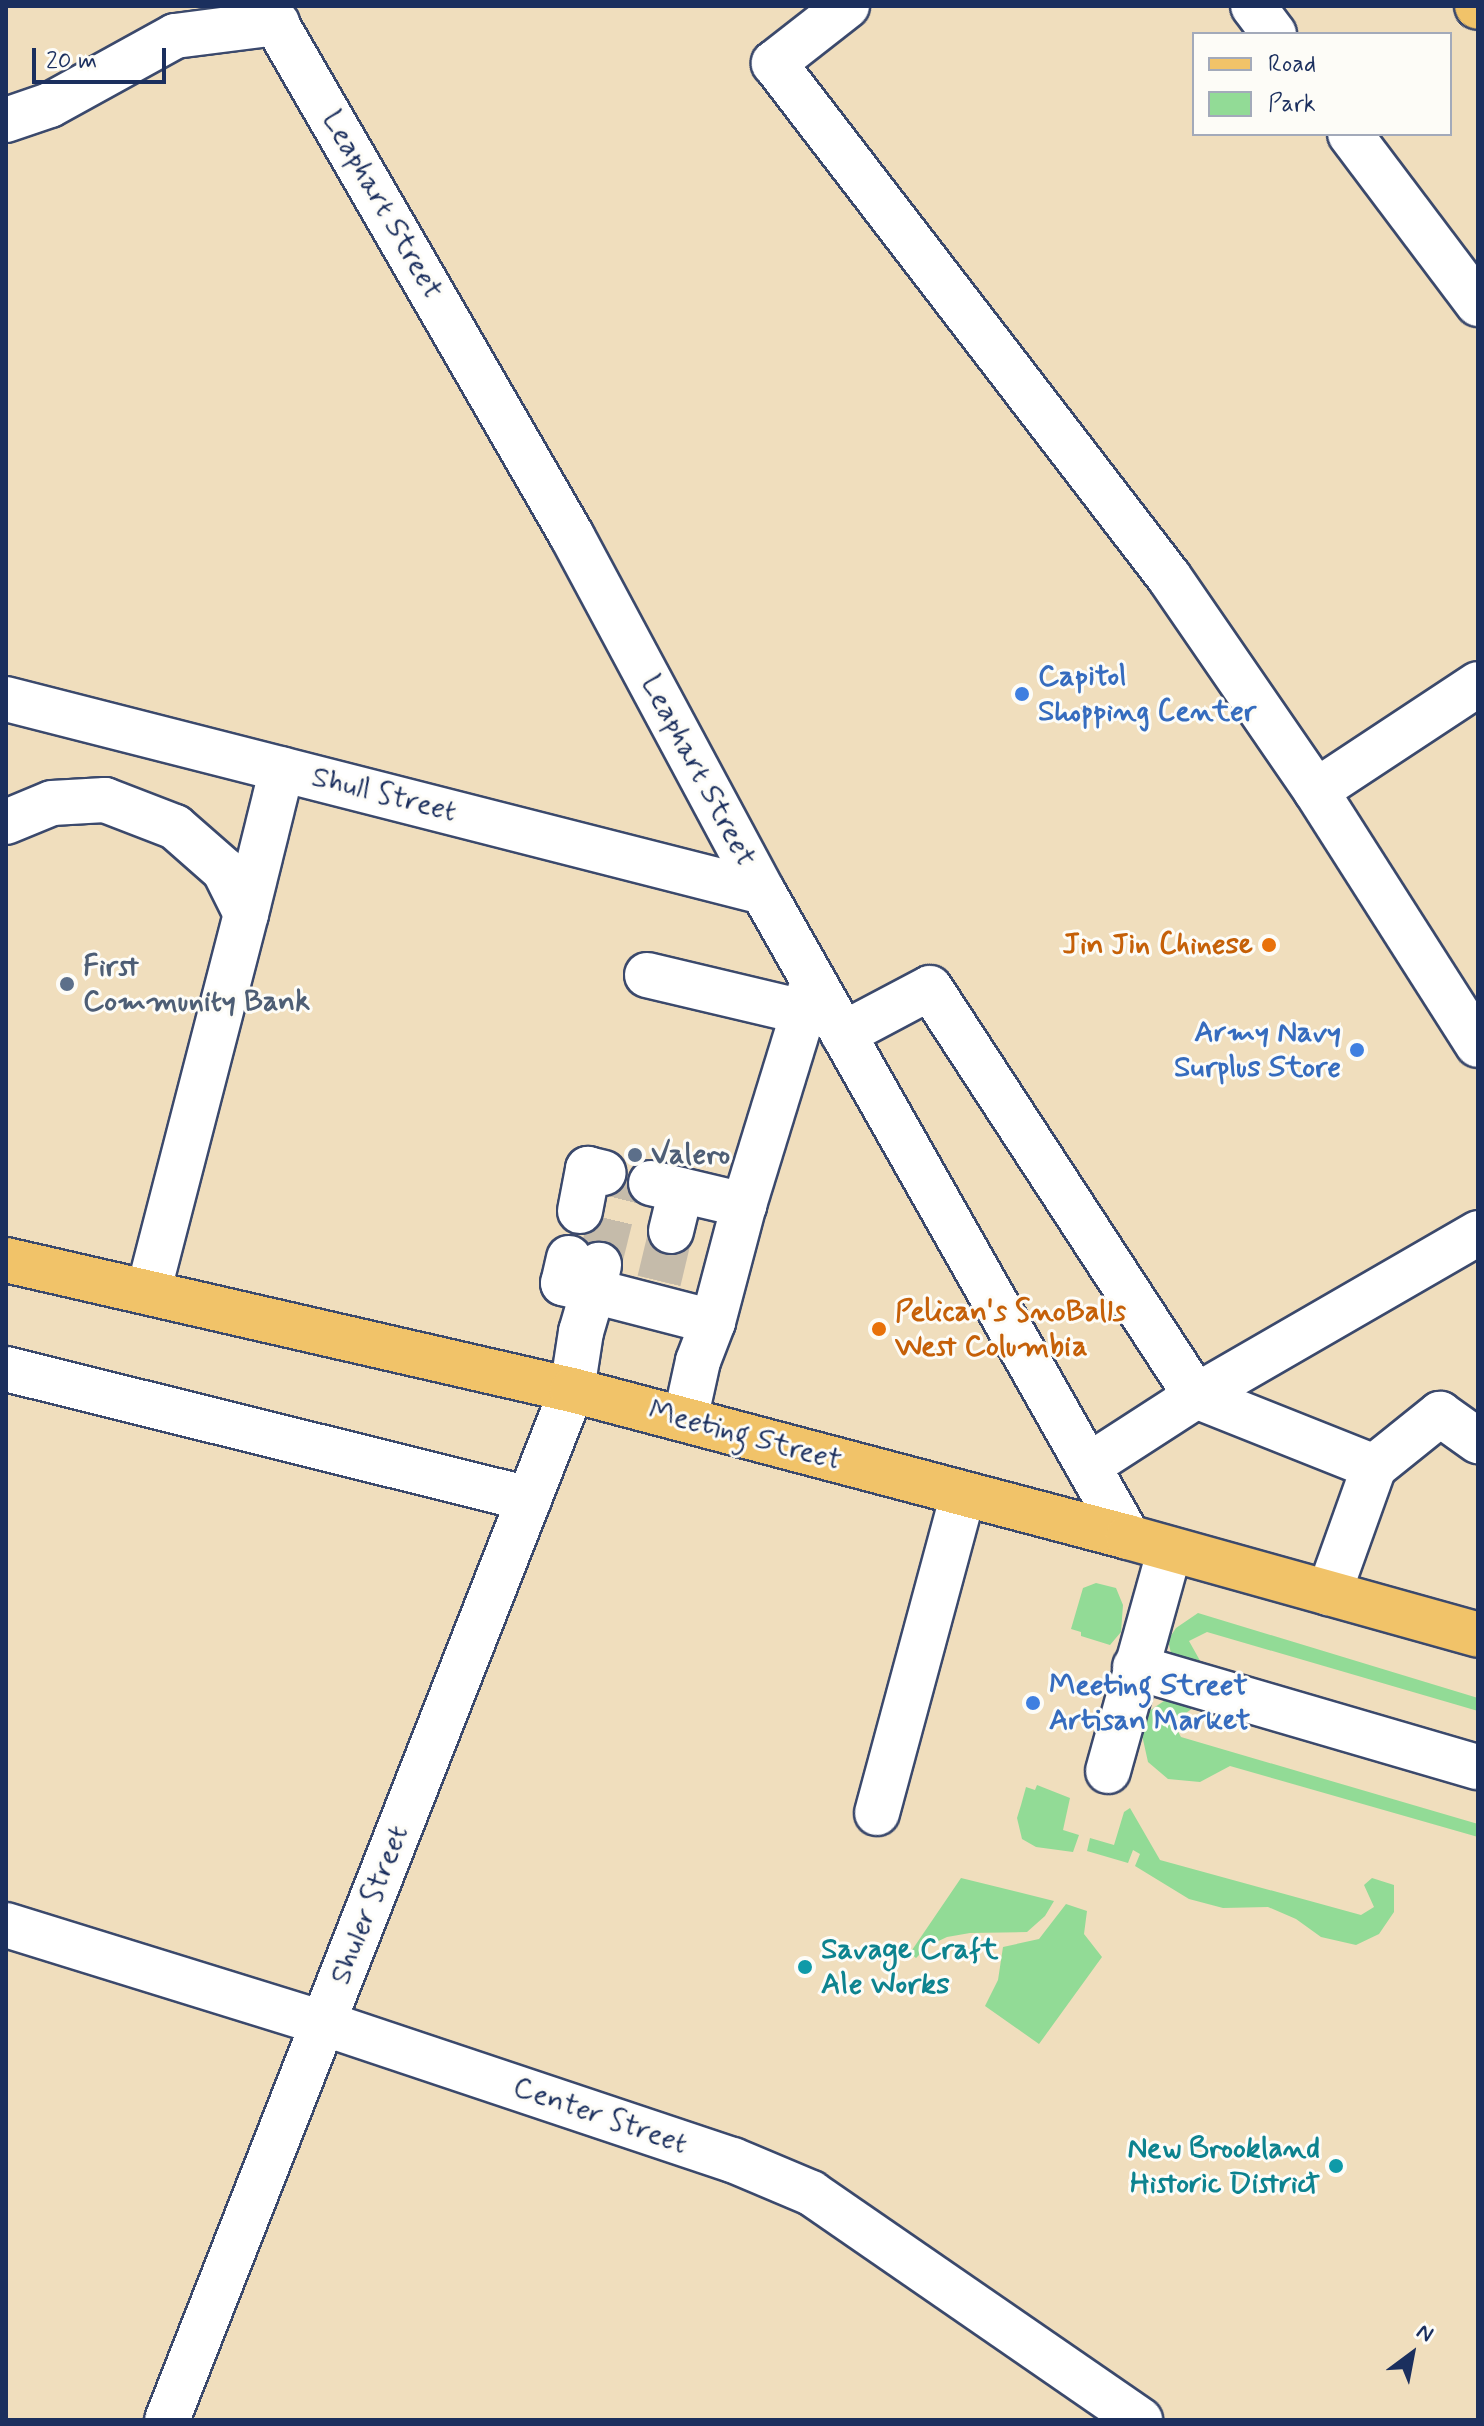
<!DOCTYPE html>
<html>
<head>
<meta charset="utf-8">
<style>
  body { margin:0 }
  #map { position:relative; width:1484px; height:2426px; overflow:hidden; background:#f0debd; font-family:Mynerve,sans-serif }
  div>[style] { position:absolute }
  .green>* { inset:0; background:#92db96 }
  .minor-tunnel>* { height:44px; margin-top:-22px; transform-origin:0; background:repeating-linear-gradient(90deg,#c5bbaa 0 44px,transparent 0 66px) }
  .roads { filter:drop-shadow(2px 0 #3b496c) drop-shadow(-2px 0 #3b496c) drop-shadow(0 2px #3b496c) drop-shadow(0 -2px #3b496c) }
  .minor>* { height:44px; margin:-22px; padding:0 22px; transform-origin:22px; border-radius:22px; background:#fff }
  .major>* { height:44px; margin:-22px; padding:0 22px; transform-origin:22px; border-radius:22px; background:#f1c369 }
  .dots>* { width:22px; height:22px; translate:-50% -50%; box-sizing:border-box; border:4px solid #fdfcf7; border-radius:50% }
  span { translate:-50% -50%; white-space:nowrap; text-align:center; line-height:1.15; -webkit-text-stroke:6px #fdfcf7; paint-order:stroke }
  .street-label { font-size:30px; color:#1b2f5e }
  .shop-label { font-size:30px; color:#366cbe; font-weight:700 }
  .left { translate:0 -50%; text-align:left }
  .right { translate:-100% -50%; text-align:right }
  .food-label { font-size:30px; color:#c56008; font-weight:700 }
  .service-label { font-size:30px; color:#4e5e75; font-weight:700 }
  .culture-label { font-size:30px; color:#0d838f; font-weight:700 }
  .frame { position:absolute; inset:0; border:8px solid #1b2f5e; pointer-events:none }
  .legend { position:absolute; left:1192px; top:32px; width:260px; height:104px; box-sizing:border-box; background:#fdfcf7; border:2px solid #a3aaba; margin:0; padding:10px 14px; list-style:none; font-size:24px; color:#1b2f5e }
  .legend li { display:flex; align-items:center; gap:16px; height:40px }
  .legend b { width:40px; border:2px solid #a3aaba }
  .north { position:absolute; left:1372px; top:2314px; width:80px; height:80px; -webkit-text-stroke:6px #fdfcf7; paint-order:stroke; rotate:32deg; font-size:22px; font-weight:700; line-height:32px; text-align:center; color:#1b2f5e }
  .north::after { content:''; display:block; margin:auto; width:28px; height:36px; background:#1b2f5e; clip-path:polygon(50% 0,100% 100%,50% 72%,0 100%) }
  .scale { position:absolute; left:32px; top:48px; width:134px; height:36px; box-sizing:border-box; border:4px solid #1b2f5e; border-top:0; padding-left:10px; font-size:24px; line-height:28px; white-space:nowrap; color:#1b2f5e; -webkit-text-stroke:6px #fdfcf7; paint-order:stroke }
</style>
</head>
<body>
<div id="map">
  <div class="green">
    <i style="clip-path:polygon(1096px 1583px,1116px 1588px,1123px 1605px,1121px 1632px,1110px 1645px,1081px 1636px,1081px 1632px,1071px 1629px,1083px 1588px)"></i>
    <i style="clip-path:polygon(1198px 1613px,1478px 1698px,1478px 1711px,1207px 1632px,1189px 1641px,1203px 1666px,1172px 1658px,1168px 1640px,1176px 1628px)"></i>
    <i style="clip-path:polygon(1173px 1695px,1196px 1706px,1173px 1722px,1181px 1737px,1478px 1824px,1478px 1837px,1230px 1766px,1200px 1782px,1168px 1779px,1148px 1762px,1142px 1735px,1149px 1711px)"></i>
    <i style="clip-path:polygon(1037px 1785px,1070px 1798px,1063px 1830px,1079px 1835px,1073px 1852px,1036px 1847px,1022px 1839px,1017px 1818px,1021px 1805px,1026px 1787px,1035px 1790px)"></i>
    <i style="clip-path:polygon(1130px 1808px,1160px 1860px,1361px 1915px,1374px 1907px,1364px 1885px,1372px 1878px,1394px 1885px,1394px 1912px,1379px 1934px,1356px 1945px,1321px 1937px,1296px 1919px,1268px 1907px,1223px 1908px,1189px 1899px,1135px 1866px,1140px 1854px,1133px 1850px,1128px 1863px,1087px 1851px,1090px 1838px,1114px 1845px,1124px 1812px)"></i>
    <i style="clip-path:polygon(961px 1878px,1054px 1901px,1045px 1916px,1027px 1932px,970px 1933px,947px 1937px,928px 1946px,916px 1958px,910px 1953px)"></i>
    <i style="clip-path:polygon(1066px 1904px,1087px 1911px,1084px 1934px,1102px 1957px,1039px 2044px,985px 2006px,998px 1980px,1003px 1947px,1039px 1939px)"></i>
  </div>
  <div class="minor-tunnel">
    <i style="left:600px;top:1262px;width:88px;rotate:-76.1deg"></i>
    <i style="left:659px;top:1281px;width:51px;rotate:-76.5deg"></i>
  </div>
  <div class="roads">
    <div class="minor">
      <i style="left:266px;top:6px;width:612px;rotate:60deg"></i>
      <i style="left:572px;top:536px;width:404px;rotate:61.8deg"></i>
      <i style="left:763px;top:892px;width:741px;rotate:60.49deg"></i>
      <i style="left:847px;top:6px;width:93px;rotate:142deg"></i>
      <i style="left:774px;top:63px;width:648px;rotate:52.46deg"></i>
      <i style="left:1169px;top:577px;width:260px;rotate:55.5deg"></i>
      <i style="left:1316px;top:791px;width:194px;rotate:-33.4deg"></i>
      <i style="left:1253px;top:6px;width:35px;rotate:53deg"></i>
      <i style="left:6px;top:120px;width:46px;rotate:-18.8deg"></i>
      <i style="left:50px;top:105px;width:143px;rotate:-28.9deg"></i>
      <i style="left:175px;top:36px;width:103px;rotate:-7.3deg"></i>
      <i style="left:1350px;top:134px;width:213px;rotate:53deg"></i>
      <i style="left:6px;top:699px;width:781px;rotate:14.3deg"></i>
      <i style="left:1316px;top:791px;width:301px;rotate:57.5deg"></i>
      <i style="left:6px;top:822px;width:50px;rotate:-22.4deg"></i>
      <i style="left:52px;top:803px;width:53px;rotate:-3.2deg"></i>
      <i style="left:105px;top:800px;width:75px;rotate:21.1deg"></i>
      <i style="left:175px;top:827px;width:65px;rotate:41.3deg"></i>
      <i style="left:224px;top:870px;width:49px;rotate:63.4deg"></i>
      <i style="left:246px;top:914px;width:391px;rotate:104.5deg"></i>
      <i style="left:246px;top:914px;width:149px;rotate:-76.1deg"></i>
      <i style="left:647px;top:975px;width:161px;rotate:13.3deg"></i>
      <i style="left:843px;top:1034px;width:98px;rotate:-27.9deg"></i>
      <i style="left:930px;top:988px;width:487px;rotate:56.9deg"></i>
      <i style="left:1196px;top:1396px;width:192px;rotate:21.7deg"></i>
      <i style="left:1374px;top:1467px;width:134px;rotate:109.7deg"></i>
      <i style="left:651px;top:1183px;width:96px;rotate:13.3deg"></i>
      <i style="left:580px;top:1211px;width:43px;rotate:-79.2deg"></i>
      <i style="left:588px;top:1169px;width:16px;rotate:14deg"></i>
      <i style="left:671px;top:1231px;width:42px;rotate:-76.3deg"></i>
      <i style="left:569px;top:1258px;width:26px;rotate:103deg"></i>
      <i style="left:563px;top:1283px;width:31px;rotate:15deg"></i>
      <i style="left:593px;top:1291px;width:27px;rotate:-77deg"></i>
      <i style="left:713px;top:1322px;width:121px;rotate:-75.2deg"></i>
      <i style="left:744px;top:1205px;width:234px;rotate:-72.9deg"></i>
      <i style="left:6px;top:1369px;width:539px;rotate:13.96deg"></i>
      <i style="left:1088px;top:1466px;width:129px;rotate:-32.9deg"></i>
      <i style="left:1196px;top:1396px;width:326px;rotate:-30deg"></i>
      <i style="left:1374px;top:1467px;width:85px;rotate:-38.8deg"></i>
      <i style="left:1440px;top:1414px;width:47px;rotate:35.4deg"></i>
      <i style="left:1135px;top:1667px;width:357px;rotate:16.3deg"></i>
      <i style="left:1108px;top:1771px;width:230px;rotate:-74.4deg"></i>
      <i style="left:877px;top:1813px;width:330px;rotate:-74.9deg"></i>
      <i style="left:6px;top:1925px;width:332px;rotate:17.2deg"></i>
      <i style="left:323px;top:2023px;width:432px;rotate:18.5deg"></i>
      <i style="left:733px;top:2160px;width:85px;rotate:22.9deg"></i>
      <i style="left:811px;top:2193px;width:400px;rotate:34.6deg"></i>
      <i style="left:167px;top:2420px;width:1107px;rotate:-68.54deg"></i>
      <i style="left:572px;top:1390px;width:59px;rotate:-81.2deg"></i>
      <i style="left:581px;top:1332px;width:43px;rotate:-73.7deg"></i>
      <i style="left:593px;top:1291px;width:124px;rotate:14.5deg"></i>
      <i style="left:713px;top:1322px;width:42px;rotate:111deg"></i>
      <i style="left:698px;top:1361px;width:60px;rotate:102.4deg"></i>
    </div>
    <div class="major">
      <i style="left:1477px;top:6px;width:1px;rotate:45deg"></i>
      <i style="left:6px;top:1260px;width:581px;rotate:12.94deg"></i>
      <i style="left:572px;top:1390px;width:575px;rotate:14.81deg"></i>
      <i style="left:1128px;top:1537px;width:363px;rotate:15.6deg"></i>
    </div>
  </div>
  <div class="dots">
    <i style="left:1022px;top:694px;background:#3f7fe0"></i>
    <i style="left:1269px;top:945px;background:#e8710a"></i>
    <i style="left:67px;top:984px;background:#5c6f8a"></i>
    <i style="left:1357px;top:1050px;background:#3f7fe0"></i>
    <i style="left:635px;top:1155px;background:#5c6f8a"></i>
    <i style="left:879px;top:1329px;background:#e8710a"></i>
    <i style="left:1033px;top:1703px;background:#3f7fe0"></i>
    <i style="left:805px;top:1967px;background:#0f9aa8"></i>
    <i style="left:1336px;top:2166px;background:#0f9aa8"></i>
  </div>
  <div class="street-label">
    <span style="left:382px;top:205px;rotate:60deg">Leaphart Street</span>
    <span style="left:698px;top:771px;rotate:62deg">Leaphart Street</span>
    <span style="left:384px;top:795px;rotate:14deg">Shull Street</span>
    <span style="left:745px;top:1436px;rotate:15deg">Meeting Street</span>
    <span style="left:370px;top:1905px;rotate:-69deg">Shuler Street</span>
    <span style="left:600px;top:2116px;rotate:19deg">Center Street</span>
  </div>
  <div class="shop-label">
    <span class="left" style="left:1038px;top:694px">Capitol<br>Shopping Center</span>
    <span class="right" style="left:1341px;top:1050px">Army Navy<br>Surplus Store</span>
    <span class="left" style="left:1049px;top:1703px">Meeting Street<br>Artisan Market</span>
  </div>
  <div class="food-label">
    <span class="right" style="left:1253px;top:945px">Jin Jin Chinese</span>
    <span class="left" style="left:895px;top:1329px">Pelican's SnoBalls<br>West Columbia</span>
  </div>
  <div class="service-label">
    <span class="left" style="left:83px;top:984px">First<br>Community Bank</span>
    <span class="left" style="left:651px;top:1155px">Valero</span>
  </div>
  <div class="culture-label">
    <span class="left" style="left:821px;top:1967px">Savage Craft<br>Ale Works</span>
    <span class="right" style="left:1320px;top:2166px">New Brookland<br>Historic District</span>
  </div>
  <div class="frame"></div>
  <ul class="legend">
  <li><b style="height:10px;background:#f1c369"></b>Road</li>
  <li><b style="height:22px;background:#92db96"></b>Park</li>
  </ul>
  <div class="north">N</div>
  <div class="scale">20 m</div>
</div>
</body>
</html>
